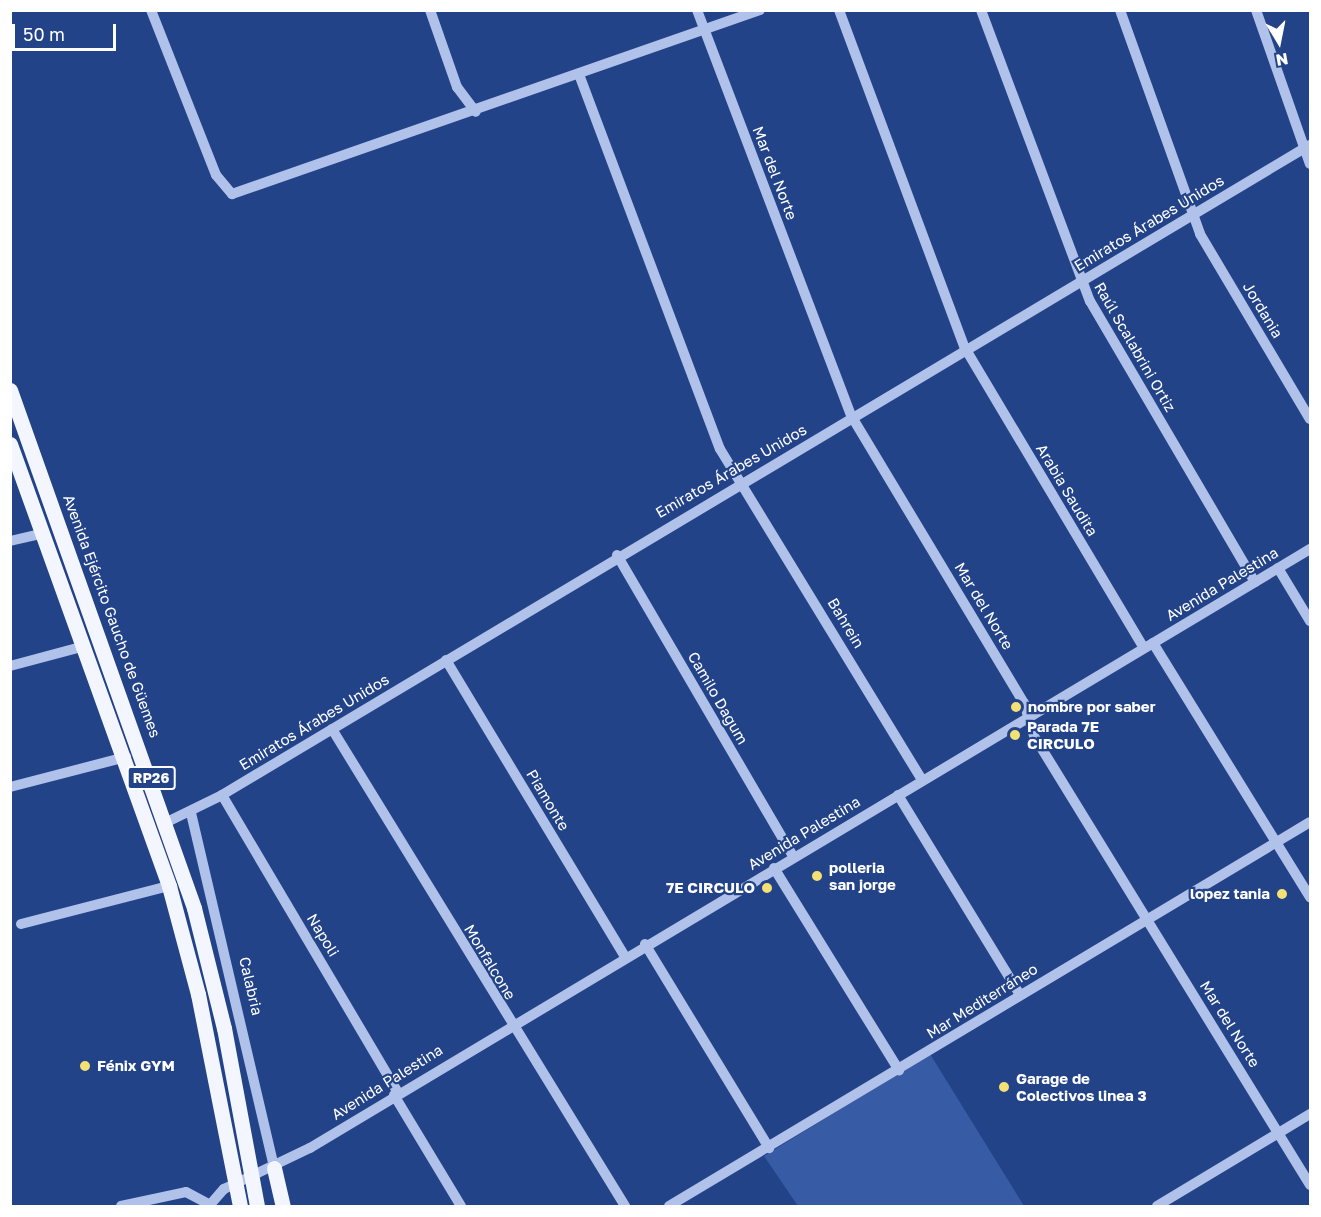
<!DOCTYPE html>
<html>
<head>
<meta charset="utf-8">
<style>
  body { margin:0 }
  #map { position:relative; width:1321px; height:1217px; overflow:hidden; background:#234389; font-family:"Golos Text",sans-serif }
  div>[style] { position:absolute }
  .green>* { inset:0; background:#385ba6 }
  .minor>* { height:10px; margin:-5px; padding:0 5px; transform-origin:5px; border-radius:5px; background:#b0c2ea }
  .major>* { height:15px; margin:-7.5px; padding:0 7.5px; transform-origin:7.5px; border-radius:7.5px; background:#f3f6fe }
  .dots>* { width:16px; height:16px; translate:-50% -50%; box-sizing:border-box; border:3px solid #234389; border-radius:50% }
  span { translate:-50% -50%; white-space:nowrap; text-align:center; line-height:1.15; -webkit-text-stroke:4.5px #234389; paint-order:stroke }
  .shield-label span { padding:2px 4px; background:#234389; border:2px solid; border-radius:4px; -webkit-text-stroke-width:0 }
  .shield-label { font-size:14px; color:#fff; font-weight:700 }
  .street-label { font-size:15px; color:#fff }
  .poi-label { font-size:15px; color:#fff; font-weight:700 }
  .left { translate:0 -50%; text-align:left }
  .right { translate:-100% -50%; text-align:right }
  .frame { position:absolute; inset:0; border:12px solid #fff; pointer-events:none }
  .north { position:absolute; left:1249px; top:12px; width:60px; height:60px; -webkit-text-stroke:4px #234389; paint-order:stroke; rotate:170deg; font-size:16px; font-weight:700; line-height:24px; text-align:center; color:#fff }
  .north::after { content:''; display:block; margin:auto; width:21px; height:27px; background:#fff; clip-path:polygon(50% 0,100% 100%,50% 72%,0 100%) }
  .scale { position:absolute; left:12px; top:24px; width:104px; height:27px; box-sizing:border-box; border:3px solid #fff; border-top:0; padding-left:8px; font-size:18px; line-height:21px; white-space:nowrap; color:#fff; -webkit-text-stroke:4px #234389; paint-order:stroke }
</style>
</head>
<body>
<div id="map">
  <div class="green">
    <i style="clip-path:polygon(930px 1054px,1024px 1206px,798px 1206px,764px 1156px)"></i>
  </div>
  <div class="minor">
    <i style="left:151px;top:10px;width:177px;rotate:68.5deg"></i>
    <i style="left:216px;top:175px;width:25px;rotate:50deg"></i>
    <i style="left:232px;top:194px;width:559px;rotate:-19.21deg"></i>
    <i style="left:430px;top:10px;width:82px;rotate:70.7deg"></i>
    <i style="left:457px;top:87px;width:31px;rotate:53deg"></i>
    <i style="left:697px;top:10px;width:436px;rotate:69.2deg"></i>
    <i style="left:852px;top:417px;width:334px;rotate:59deg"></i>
    <i style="left:1024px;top:703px;width:34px;rotate:73deg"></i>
    <i style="left:1034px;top:736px;width:527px;rotate:58.42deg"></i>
    <i style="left:839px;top:10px;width:361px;rotate:69.6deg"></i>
    <i style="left:965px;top:348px;width:349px;rotate:59.2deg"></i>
    <i style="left:981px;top:10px;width:311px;rotate:69.5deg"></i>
    <i style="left:1090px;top:301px;width:326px;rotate:59.6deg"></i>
    <i style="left:1120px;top:10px;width:238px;rotate:70.3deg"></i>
    <i style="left:1200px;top:234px;width:215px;rotate:59.3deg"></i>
    <i style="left:1256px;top:10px;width:163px;rotate:70.7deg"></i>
    <i style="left:580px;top:77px;width:397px;rotate:69.4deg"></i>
    <i style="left:720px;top:449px;width:388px;rotate:58.6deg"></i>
    <i style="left:10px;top:541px;width:35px;rotate:-13deg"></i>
    <i style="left:617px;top:555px;width:349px;rotate:59.7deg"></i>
    <i style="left:1278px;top:568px;width:62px;rotate:58.9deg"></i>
    <i style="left:1153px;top:643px;width:299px;rotate:58.3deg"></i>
    <i style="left:446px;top:660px;width:345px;rotate:58.9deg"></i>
    <i style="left:10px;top:666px;width:78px;rotate:-14.9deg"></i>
    <i style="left:332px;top:729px;width:560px;rotate:58.44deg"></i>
    <i style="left:10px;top:787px;width:120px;rotate:-14.5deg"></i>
    <i style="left:222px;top:795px;width:344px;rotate:59.4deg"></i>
    <i style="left:898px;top:795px;width:234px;rotate:58.6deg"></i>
    <i style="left:191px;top:813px;width:365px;rotate:76.8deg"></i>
    <i style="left:167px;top:822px;width:61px;rotate:-26.1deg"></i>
    <i style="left:222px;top:795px;width:1267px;rotate:-30.86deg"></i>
    <i style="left:774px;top:868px;width:238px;rotate:58.3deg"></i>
    <i style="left:21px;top:924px;width:153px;rotate:-14.4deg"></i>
    <i style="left:645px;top:944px;width:239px;rotate:58.7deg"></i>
    <i style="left:394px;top:1095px;width:130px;rotate:58.9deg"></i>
    <i style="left:121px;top:1206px;width:66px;rotate:-12.2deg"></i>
    <i style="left:186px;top:1192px;width:27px;rotate:28deg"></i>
    <i style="left:209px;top:1206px;width:23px;rotate:-49deg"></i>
    <i style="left:224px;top:1189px;width:95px;rotate:-25.5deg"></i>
    <i style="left:310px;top:1148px;width:1166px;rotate:-30.92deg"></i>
    <i style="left:669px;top:1206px;width:747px;rotate:-30.92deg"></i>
    <i style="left:1157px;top:1206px;width:179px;rotate:-31deg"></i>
  </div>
  <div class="major">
    <i style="left:10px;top:390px;width:550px;rotate:70.44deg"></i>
    <i style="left:194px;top:908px;width:124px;rotate:76deg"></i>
    <i style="left:224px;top:1028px;width:181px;rotate:79.5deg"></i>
    <i style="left:10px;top:444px;width:470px;rotate:70.2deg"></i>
    <i style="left:169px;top:886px;width:112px;rotate:75deg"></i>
    <i style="left:198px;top:994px;width:216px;rotate:78.8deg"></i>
    <i style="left:274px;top:1168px;width:39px;rotate:77deg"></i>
  </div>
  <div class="dots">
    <i style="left:1016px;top:707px;background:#f5e073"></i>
    <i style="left:1015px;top:735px;background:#f5e073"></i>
    <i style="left:817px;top:876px;background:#f5e073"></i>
    <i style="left:767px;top:888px;background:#f5e073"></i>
    <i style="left:1282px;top:894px;background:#f5e073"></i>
    <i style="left:85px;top:1066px;background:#f5e073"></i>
    <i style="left:1004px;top:1087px;background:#f5e073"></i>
  </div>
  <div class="shield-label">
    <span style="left:151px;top:778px">RP26</span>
  </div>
  <div class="street-label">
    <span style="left:775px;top:173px;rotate:69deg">Mar del Norte</span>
    <span style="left:1149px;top:223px;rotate:-31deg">Emiratos Árabes Unidos</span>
    <span style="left:1263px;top:310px;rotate:59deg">Jordania</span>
    <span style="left:1135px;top:347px;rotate:60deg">Raúl Scalabrini Ortiz</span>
    <span style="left:731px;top:471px;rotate:-30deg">Emiratos Árabes Unidos</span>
    <span style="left:1067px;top:490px;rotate:59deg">Arabia Saudita</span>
    <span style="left:1222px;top:584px;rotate:-31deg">Avenida Palestina</span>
    <span style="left:984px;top:606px;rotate:59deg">Mar del Norte</span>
    <span style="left:112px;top:616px;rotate:70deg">Avenida Ejército Gaucho de Güemes</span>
    <span style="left:846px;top:623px;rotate:59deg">Bahrein</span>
    <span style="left:718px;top:698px;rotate:60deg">Camilo Dagum</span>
    <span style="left:314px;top:722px;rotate:-31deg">Emiratos Árabes Unidos</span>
    <span style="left:548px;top:800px;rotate:59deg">Piamonte</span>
    <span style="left:804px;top:833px;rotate:-31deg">Avenida Palestina</span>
    <span style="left:323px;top:935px;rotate:59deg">Napoli</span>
    <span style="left:490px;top:962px;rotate:59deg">Monfalcone</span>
    <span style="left:251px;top:986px;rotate:77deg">Calabria</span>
    <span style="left:982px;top:1001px;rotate:-32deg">Mar Mediterráneo</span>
    <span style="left:1230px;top:1024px;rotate:58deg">Mar del Norte</span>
    <span style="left:387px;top:1082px;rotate:-32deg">Avenida Palestina</span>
  </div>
  <div class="poi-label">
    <span class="left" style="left:1028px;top:707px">nombre por saber</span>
    <span class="left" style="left:1027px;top:735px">Parada 7E<br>CIRCULO</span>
    <span class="left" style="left:829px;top:876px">polleria<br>san jorge</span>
    <span class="right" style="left:755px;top:888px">7E CIRCULO</span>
    <span class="right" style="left:1270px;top:894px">lopez tania</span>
    <span class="left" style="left:97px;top:1066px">Fénix GYM</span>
    <span class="left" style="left:1016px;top:1087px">Garage de<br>Colectivos linea 3</span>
  </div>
  <div class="frame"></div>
  <div class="north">N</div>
  <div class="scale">50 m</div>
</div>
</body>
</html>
